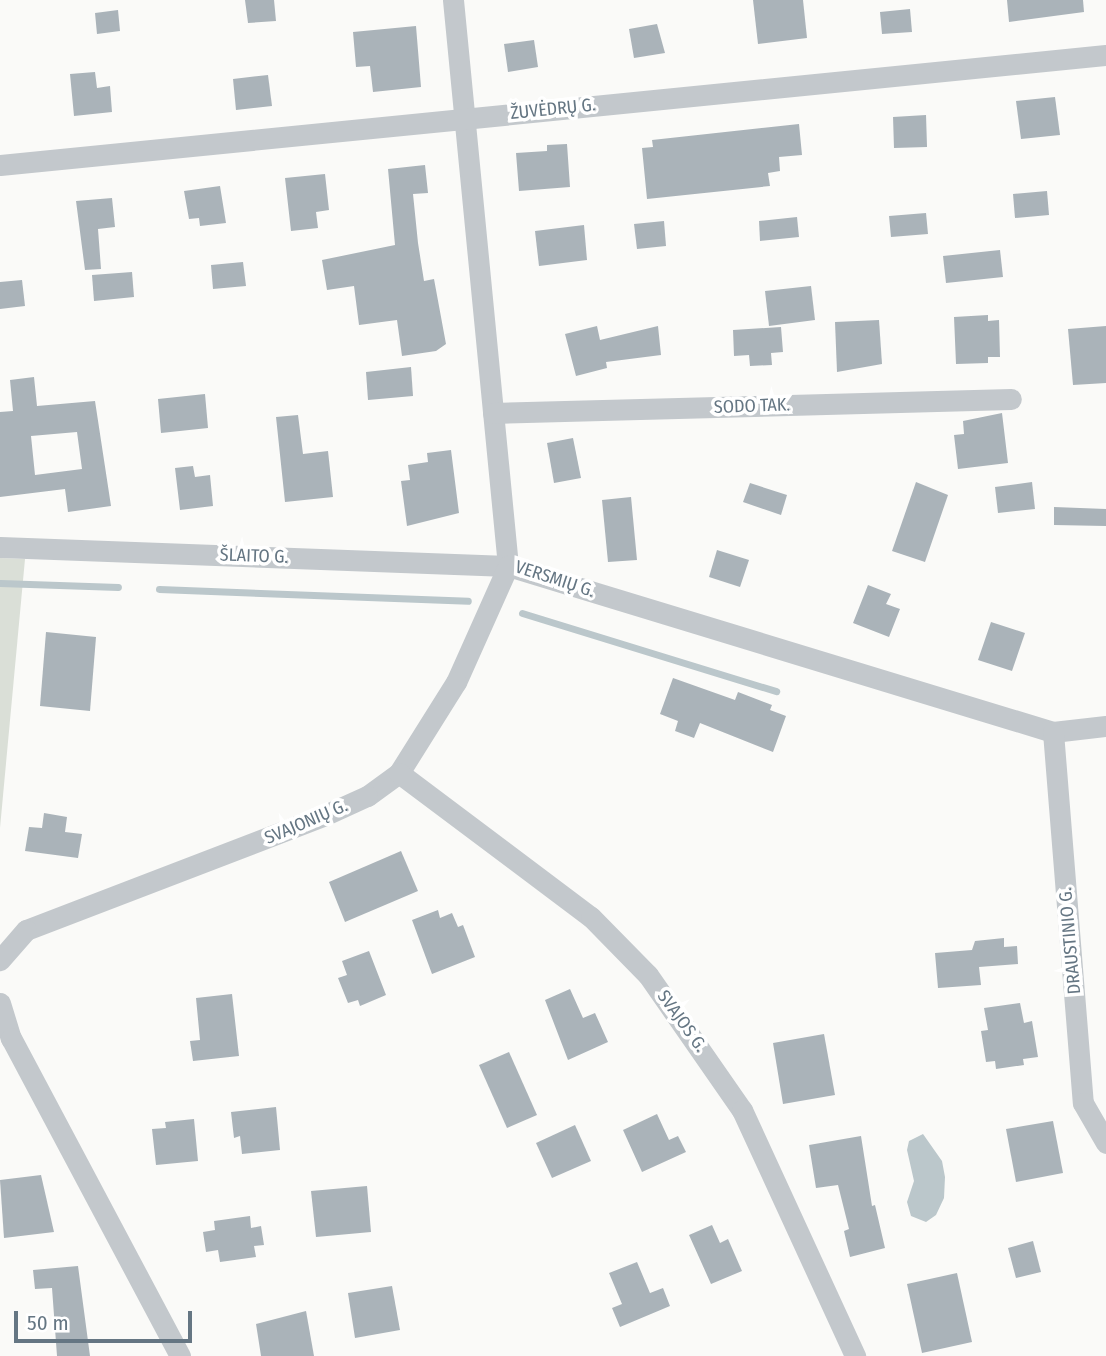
<!DOCTYPE html>
<html>
<head>
<meta charset="utf-8">
<style>
  body { margin:0 }
  #map { position:relative; width:1106px; height:1356px; overflow:hidden; background:#fafaf8; font-family:"Fira Sans Condensed",sans-serif }
  div>[style] { position:absolute }
  .green>* { inset:0; background:#dadfd7 }
  .water>* { inset:0; background:#bbc7cb }
  .stream>* { height:7px; margin:-3.5px; padding:0 3.5px; transform-origin:3.5px; border-radius:3.5px; background:#bbc7cb }
  .building>* { inset:0; background:#aab3b9 }
  .minor>* { height:21px; margin:-10.5px; padding:0 10.5px; transform-origin:10.5px; border-radius:10.5px; background:#c3c8cc }
  span { translate:-50% -50%; white-space:nowrap; text-align:center; line-height:1.15; -webkit-text-stroke:7px #fff; paint-order:stroke }
  .street-label { font-size:18px; color:#657683 }
  .scale { position:absolute; left:14px; top:1311px; width:178px; height:32px; box-sizing:border-box; border:4px solid #657683; border-top:0; padding-left:9px; font-size:21px; line-height:24px; white-space:nowrap; color:#657683; -webkit-text-stroke:5px #fff; paint-order:stroke }
</style>
</head>
<body>
<div id="map">
  <div class="green">
    <i style="clip-path:polygon(0 558px,25px 559px,0 828px)"></i>
  </div>
  <div class="water">
    <i style="clip-path:polygon(923px 1134px,942px 1161px,945px 1177px,944px 1198px,936px 1215px,926px 1222px,911px 1216px,907px 1202px,914px 1181px,907px 1150px,909px 1141px)"></i>
  </div>
  <div class="stream">
    <i style="left:0;top:583px;width:118px;rotate:1.9deg"></i>
    <i style="left:159px;top:589px;width:309px;rotate:2.2deg"></i>
    <i style="left:522px;top:613px;width:266px;rotate:17.1deg"></i>
  </div>
  <div class="building">
    <i style="clip-path:polygon(245px 0,274px 0,276px 21px,248px 23px)"></i>
    <i style="clip-path:polygon(753px 0,803px 0,807px 38px,758px 44px)"></i>
    <i style="clip-path:polygon(1007px 0,1083px 0,1084px 12px,1009px 22px)"></i>
    <i style="clip-path:polygon(910px 9px,912px 32px,882px 34px,880px 12px)"></i>
    <i style="clip-path:polygon(118px 10px,120px 31px,97px 34px,95px 13px)"></i>
    <i style="clip-path:polygon(657px 24px,665px 53px,634px 58px,629px 29px)"></i>
    <i style="clip-path:polygon(416px 26px,421px 87px,373px 92px,370px 66px,356px 67px,353px 32px)"></i>
    <i style="clip-path:polygon(534px 40px,538px 67px,508px 72px,504px 44px)"></i>
    <i style="clip-path:polygon(95px 72px,97px 88px,110px 86px,112px 112px,74px 116px,70px 74px)"></i>
    <i style="clip-path:polygon(268px 75px,272px 106px,236px 110px,233px 79px)"></i>
    <i style="clip-path:polygon(1055px 97px,1060px 135px,1021px 139px,1016px 101px)"></i>
    <i style="clip-path:polygon(926px 115px,927px 147px,894px 148px,893px 117px)"></i>
    <i style="clip-path:polygon(799px 124px,802px 155px,779px 157px,780px 171px,768px 173px,770px 186px,647px 199px,642px 148px,653px 147px,652px 140px)"></i>
    <i style="clip-path:polygon(567px 144px,570px 187px,519px 191px,516px 153px,547px 151px,547px 145px)"></i>
    <i style="clip-path:polygon(425px 165px,428px 193px,413px 194px,418px 243px,424px 281px,434px 279px,446px 344px,436px 351px,402px 356px,397px 320px,359px 325px,354px 286px,327px 290px,322px 260px,395px 245px,388px 169px)"></i>
    <i style="clip-path:polygon(325px 174px,329px 210px,316px 212px,318px 228px,291px 231px,285px 178px)"></i>
    <i style="clip-path:polygon(220px 186px,226px 223px,200px 226px,199px 218px,189px 219px,184px 191px)"></i>
    <i style="clip-path:polygon(1047px 191px,1049px 215px,1015px 218px,1013px 194px)"></i>
    <i style="clip-path:polygon(112px 198px,115px 227px,98px 229px,101px 269px,85px 270px,76px 201px)"></i>
    <i style="clip-path:polygon(926px 213px,928px 234px,891px 237px,889px 216px)"></i>
    <i style="clip-path:polygon(797px 217px,799px 237px,760px 241px,759px 221px)"></i>
    <i style="clip-path:polygon(664px 221px,666px 246px,637px 249px,634px 224px)"></i>
    <i style="clip-path:polygon(584px 225px,587px 260px,539px 266px,535px 231px)"></i>
    <i style="clip-path:polygon(1000px 250px,1003px 277px,946px 283px,943px 256px)"></i>
    <i style="clip-path:polygon(243px 262px,246px 286px,213px 289px,211px 265px)"></i>
    <i style="clip-path:polygon(132px 272px,134px 297px,94px 301px,92px 275px)"></i>
    <i style="clip-path:polygon(22px 280px,25px 306px,0 309px,0 282px)"></i>
    <i style="clip-path:polygon(811px 286px,815px 320px,769px 326px,765px 291px)"></i>
    <i style="clip-path:polygon(988px 315px,988px 321px,999px 320px,1000px 357px,988px 357px,988px 363px,956px 364px,954px 317px)"></i>
    <i style="clip-path:polygon(879px 320px,882px 364px,837px 372px,835px 322px)"></i>
    <i style="clip-path:polygon(597px 326px,600px 340px,658px 326px,661px 355px,606px 362px,607px 368px,576px 376px,565px 334px)"></i>
    <i style="clip-path:polygon(1106px 326px,1106px 383px,1073px 385px,1068px 329px)"></i>
    <i style="clip-path:polygon(781px 327px,783px 352px,771px 353px,772px 365px,750px 366px,749px 355px,734px 356px,733px 330px)"></i>
    <i style="clip-path:polygon(411px 367px,413px 396px,368px 400px,366px 372px)"></i>
    <i style="clip-path:polygon(evenodd,34px 377px,37px 406px,95px 401px,111px 506px,68px 512px,65px 489px,0 497px,0 412px,13px 411px,10px 380px,34px 377px,77px 432px,82px 469px,35px 475px,31px 436px,77px 432px)"></i>
    <i style="clip-path:polygon(205px 394px,208px 428px,161px 433px,158px 399px)"></i>
    <i style="clip-path:polygon(1002px 413px,1008px 463px,958px 469px,954px 435px,964px 434px,963px 421px)"></i>
    <i style="clip-path:polygon(298px 415px,303px 454px,328px 451px,333px 497px,285px 502px,276px 417px)"></i>
    <i style="clip-path:polygon(573px 438px,581px 478px,554px 483px,547px 443px)"></i>
    <i style="clip-path:polygon(451px 450px,459px 513px,407px 526px,401px 481px,410px 480px,408px 465px,428px 462px,427px 453px)"></i>
    <i style="clip-path:polygon(193px 466px,195px 477px,210px 475px,213px 506px,180px 510px,175px 468px)"></i>
    <i style="clip-path:polygon(916px 482px,948px 495px,925px 562px,892px 551px)"></i>
    <i style="clip-path:polygon(1032px 482px,1035px 509px,998px 513px,995px 487px)"></i>
    <i style="clip-path:polygon(750px 483px,787px 495px,781px 515px,743px 502px)"></i>
    <i style="clip-path:polygon(631px 497px,637px 560px,608px 562px,602px 500px)"></i>
    <i style="clip-path:polygon(1054px 507px,1106px 509px,1106px 526px,1054px 525px)"></i>
    <i style="clip-path:polygon(717px 550px,749px 560px,740px 587px,709px 577px)"></i>
    <i style="clip-path:polygon(868px 585px,891px 594px,886px 604px,900px 609px,889px 637px,853px 623px)"></i>
    <i style="clip-path:polygon(991px 622px,1025px 633px,1012px 671px,978px 660px)"></i>
    <i style="clip-path:polygon(46px 632px,96px 637px,90px 711px,40px 706px)"></i>
    <i style="clip-path:polygon(673px 678px,735px 700px,738px 692px,772px 705px,770px 710px,786px 716px,773px 752px,700px 723px,694px 738px,675px 731px,678px 721px,660px 714px)"></i>
    <i style="clip-path:polygon(44px 813px,67px 817px,65px 832px,82px 834px,78px 858px,25px 851px,29px 827px,42px 828px)"></i>
    <i style="clip-path:polygon(401px 851px,418px 891px,345px 922px,329px 882px)"></i>
    <i style="clip-path:polygon(438px 910px,440px 918px,452px 913px,458px 927px,463px 925px,475px 957px,432px 974px,412px 920px)"></i>
    <i style="clip-path:polygon(1004px 938px,1004px 947px,1017px 946px,1018px 964px,979px 967px,981px 985px,938px 988px,935px 953px,972px 950px,975px 941px)"></i>
    <i style="clip-path:polygon(369px 951px,386px 995px,360px 1006px,358px 1000px,348px 1003px,338px 978px,347px 975px,342px 961px)"></i>
    <i style="clip-path:polygon(570px 989px,583px 1018px,595px 1013px,608px 1042px,568px 1060px,545px 1000px)"></i>
    <i style="clip-path:polygon(232px 994px,239px 1056px,193px 1061px,190px 1041px,200px 1040px,196px 998px)"></i>
    <i style="clip-path:polygon(1020px 1003px,1024px 1023px,1032px 1021px,1038px 1057px,1023px 1059px,1024px 1065px,996px 1069px,995px 1061px,986px 1062px,981px 1031px,988px 1030px,984px 1008px)"></i>
    <i style="clip-path:polygon(824px 1034px,835px 1095px,783px 1104px,773px 1043px)"></i>
    <i style="clip-path:polygon(509px 1052px,537px 1115px,507px 1128px,479px 1065px)"></i>
    <i style="clip-path:polygon(276px 1107px,280px 1150px,242px 1154px,240px 1136px,234px 1138px,231px 1112px)"></i>
    <i style="clip-path:polygon(657px 1114px,669px 1140px,678px 1136px,686px 1152px,642px 1172px,623px 1130px)"></i>
    <i style="clip-path:polygon(194px 1119px,198px 1161px,156px 1165px,152px 1129px,166px 1128px,165px 1122px)"></i>
    <i style="clip-path:polygon(1053px 1121px,1063px 1173px,1016px 1182px,1006px 1129px)"></i>
    <i style="clip-path:polygon(575px 1125px,591px 1161px,552px 1178px,536px 1143px)"></i>
    <i style="clip-path:polygon(861px 1136px,872px 1206px,875px 1205px,885px 1248px,850px 1257px,844px 1231px,849px 1229px,838px 1185px,816px 1188px,809px 1145px)"></i>
    <i style="clip-path:polygon(41px 1175px,54px 1232px,4px 1238px,0 1180px)"></i>
    <i style="clip-path:polygon(367px 1186px,371px 1232px,316px 1237px,311px 1191px)"></i>
    <i style="clip-path:polygon(250px 1216px,251px 1228px,261px 1226px,264px 1245px,254px 1246px,256px 1257px,220px 1262px,218px 1250px,206px 1252px,203px 1232px,215px 1230px,214px 1221px)"></i>
    <i style="clip-path:polygon(712px 1225px,720px 1243px,728px 1239px,742px 1271px,711px 1284px,689px 1235px)"></i>
    <i style="clip-path:polygon(1033px 1241px,1041px 1272px,1016px 1278px,1008px 1248px)"></i>
    <i style="clip-path:polygon(637px 1262px,650px 1293px,663px 1288px,670px 1306px,620px 1327px,612px 1308px,622px 1304px,609px 1273px)"></i>
    <i style="clip-path:polygon(78px 1266px,90px 1356px,57px 1356px,52px 1288px,35px 1289px,33px 1270px)"></i>
    <i style="clip-path:polygon(957px 1273px,972px 1342px,922px 1353px,907px 1284px)"></i>
    <i style="clip-path:polygon(392px 1286px,400px 1330px,355px 1338px,348px 1293px)"></i>
    <i style="clip-path:polygon(306px 1311px,314px 1356px,261px 1356px,256px 1324px)"></i>
  </div>
  <div class="minor">
    <i style="left:453px;top:0;width:569px;rotate:84.45deg"></i>
    <i style="left:508px;top:566px;width:570px;rotate:16.94deg"></i>
    <i style="left:1053px;top:732px;width:53px;rotate:-6.5deg"></i>
    <i style="left:0;top:165px;width:1111px;rotate:-5.68deg"></i>
    <i style="left:493px;top:413px;width:518px;rotate:-1.55deg"></i>
    <i style="left:0;top:547px;width:508px;rotate:2.14deg"></i>
    <i style="left:508px;top:566px;width:127px;rotate:114.1deg"></i>
    <i style="left:456px;top:682px;width:107px;rotate:122.1deg"></i>
    <i style="left:399px;top:773px;width:39px;rotate:144deg"></i>
    <i style="left:367px;top:796px;width:48px;rotate:155.6deg"></i>
    <i style="left:323px;top:816px;width:318px;rotate:159deg"></i>
    <i style="left:26px;top:930px;width:40px;rotate:131deg"></i>
    <i style="left:1053px;top:732px;width:372px;rotate:85.4deg"></i>
    <i style="left:1083px;top:1103px;width:46px;rotate:60.1deg"></i>
    <i style="left:399px;top:773px;width:240px;rotate:36.9deg"></i>
    <i style="left:591px;top:917px;width:81px;rotate:45.5deg"></i>
    <i style="left:648px;top:975px;width:165px;rotate:55.2deg"></i>
    <i style="left:742px;top:1110px;width:271px;rotate:65.3deg"></i>
    <i style="left:0;top:1003px;width:37px;rotate:73deg"></i>
    <i style="left:11px;top:1038px;width:360px;rotate:62deg"></i>
  </div>
  <div class="street-label">
    <span style="left:553px;top:109px;rotate:-6deg">ŽUVĖDRŲ G.</span>
    <span style="left:752px;top:406px;rotate:-2deg">SODO TAK.</span>
    <span style="left:254px;top:556px;rotate:2deg">ŠLAITO G.</span>
    <span style="left:555px;top:579px;rotate:18deg">VERSMIŲ G.</span>
    <span style="left:306px;top:822px;rotate:-23deg">SVAJONIŲ G.</span>
    <span style="left:1070px;top:941px;rotate:-95deg">DRAUSTINIO G.</span>
    <span style="left:682px;top:1021px;rotate:54deg">SVAJOS G.</span>
  </div>
  <div class="scale">50 m</div>
</div>
</body>
</html>
